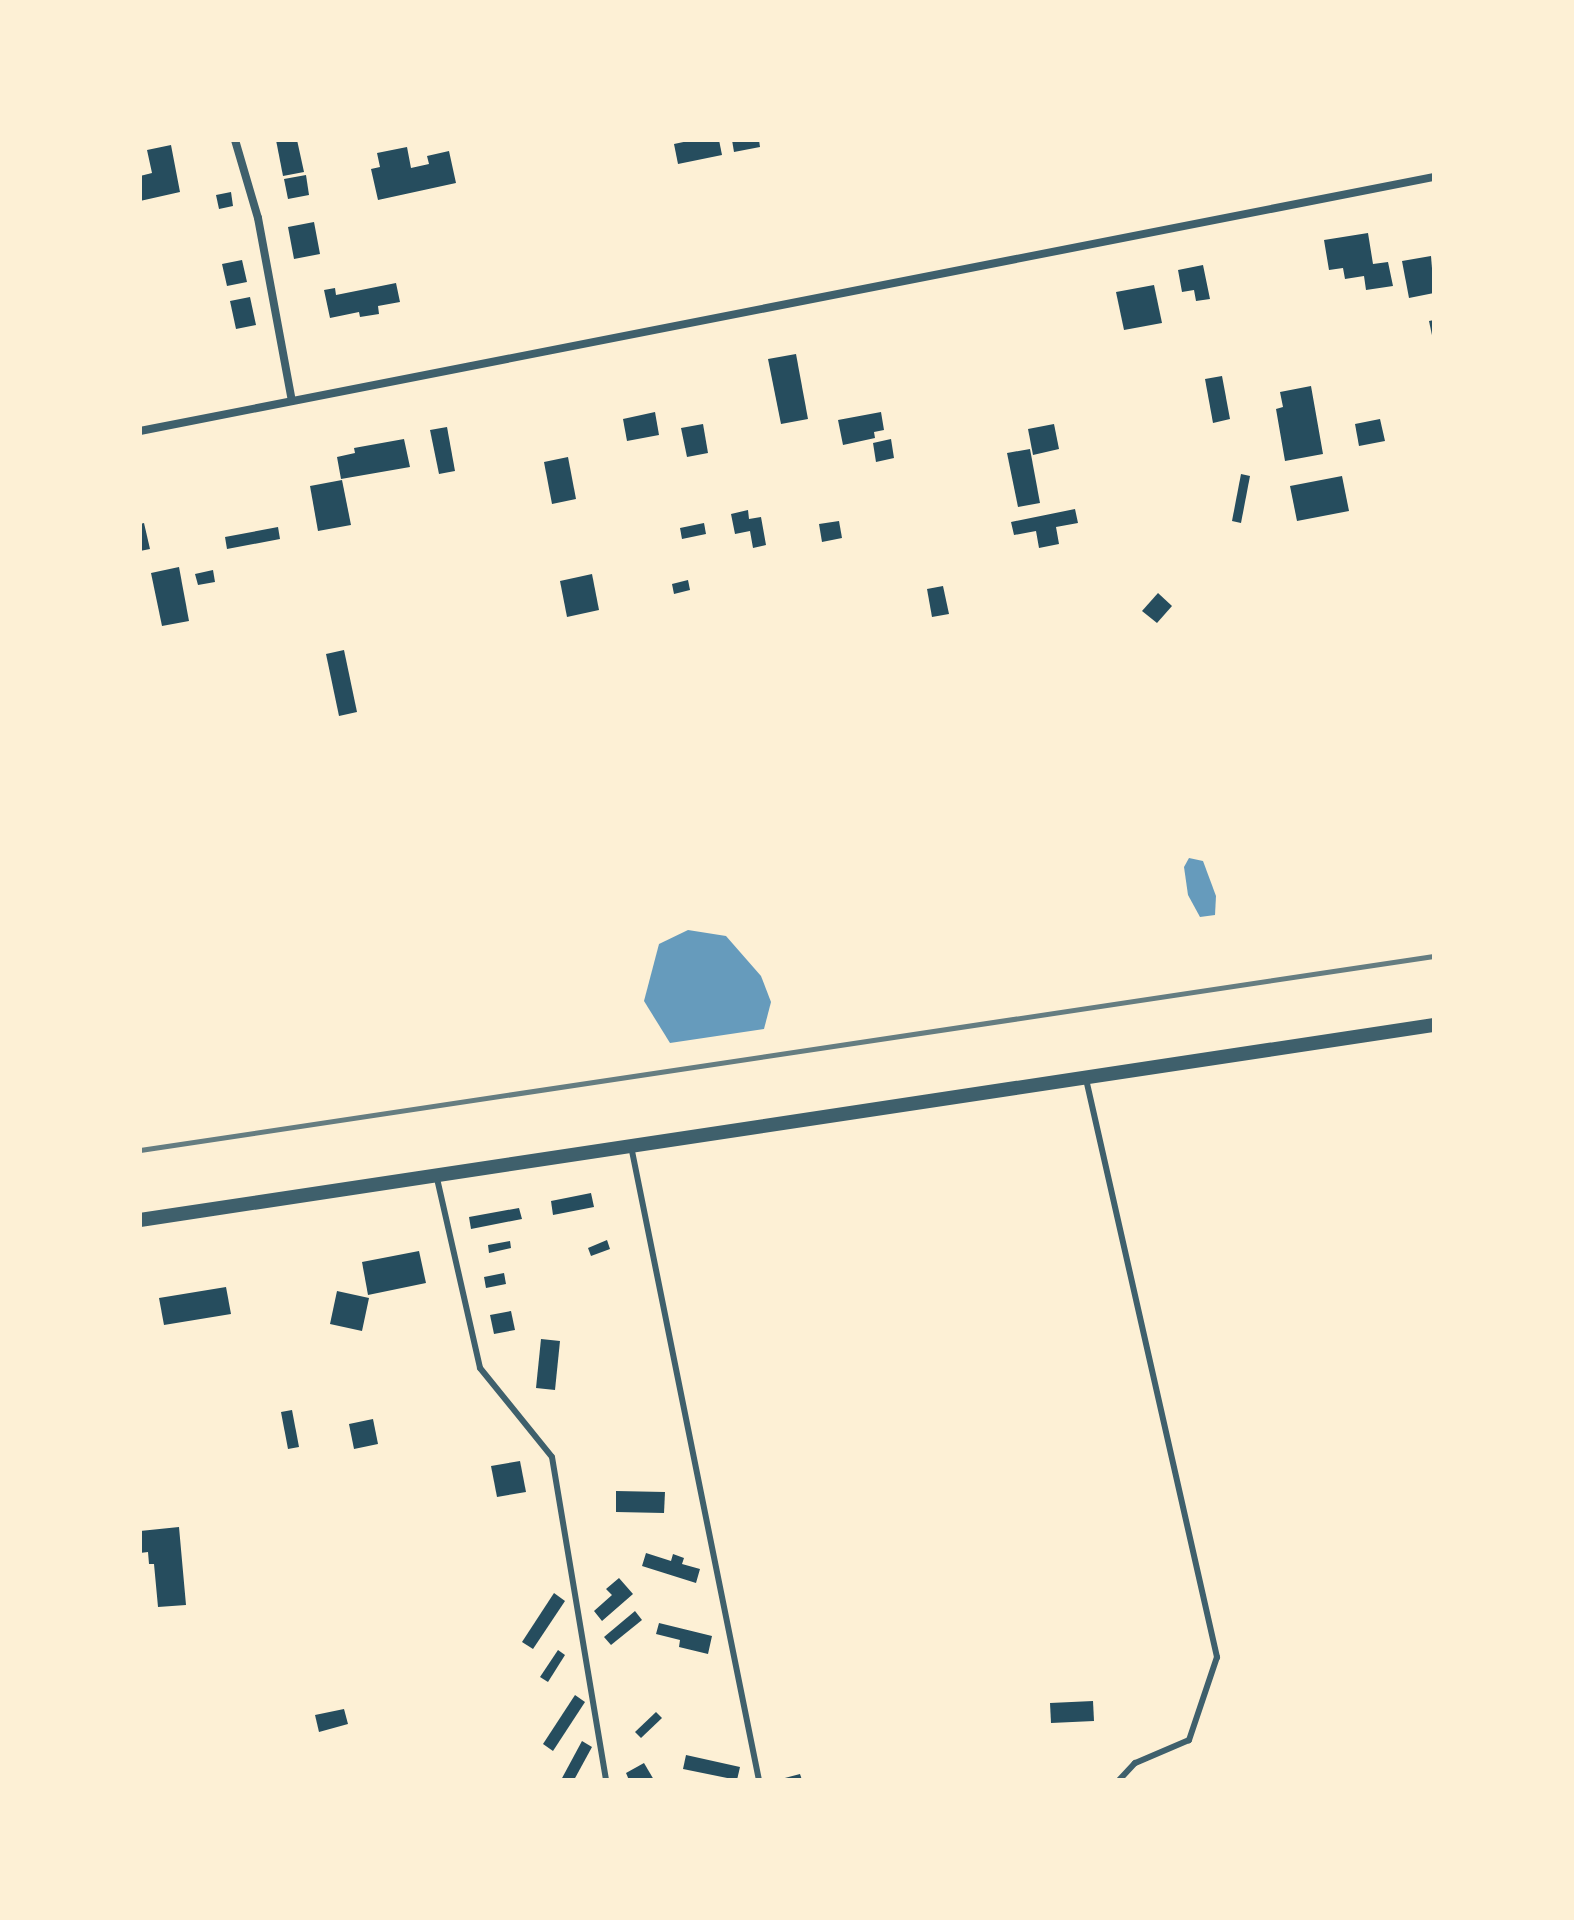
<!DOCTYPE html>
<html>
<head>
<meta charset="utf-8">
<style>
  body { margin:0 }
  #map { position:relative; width:1574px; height:1920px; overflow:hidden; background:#fdf0d5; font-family:Mulish,sans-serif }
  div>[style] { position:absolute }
  .water>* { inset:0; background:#669bbc }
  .building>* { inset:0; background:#264d5e }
  .service>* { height:6px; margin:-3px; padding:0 3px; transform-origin:3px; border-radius:3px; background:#3f606c }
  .minor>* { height:8px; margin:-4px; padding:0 4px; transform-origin:4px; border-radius:4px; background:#3f606c }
  .tertiary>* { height:14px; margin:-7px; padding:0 7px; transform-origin:7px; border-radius:7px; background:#3f606c }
  .rail>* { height:5px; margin:-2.5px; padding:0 2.5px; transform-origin:2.5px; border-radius:2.5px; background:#657d81 }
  span { translate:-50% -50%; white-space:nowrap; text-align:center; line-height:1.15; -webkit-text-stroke:6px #fdf0d5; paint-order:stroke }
  .frame { position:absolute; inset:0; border:142px solid #fdf0d5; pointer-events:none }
</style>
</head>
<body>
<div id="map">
  <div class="water">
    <i style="clip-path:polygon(1189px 858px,1203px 861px,1216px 896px,1215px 915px,1200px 917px,1188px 895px,1184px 867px)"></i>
    <i style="clip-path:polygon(688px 930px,726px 936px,761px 976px,771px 1002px,764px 1029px,670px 1043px,644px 1001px,659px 944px)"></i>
  </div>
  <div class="building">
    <i style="clip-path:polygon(276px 140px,297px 140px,304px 172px,283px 176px)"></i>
    <i style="clip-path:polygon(693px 140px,719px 140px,722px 155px,678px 164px,674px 144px)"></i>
    <i style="clip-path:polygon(732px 140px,759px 140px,760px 147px,734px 152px)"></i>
    <i style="clip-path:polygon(171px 145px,180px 192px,140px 201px,140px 176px,152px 173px,147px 150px)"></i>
    <i style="clip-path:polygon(407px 147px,411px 168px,429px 164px,427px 156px,449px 151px,456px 183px,378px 200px,371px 169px,380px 167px,377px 153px)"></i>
    <i style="clip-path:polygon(306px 175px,309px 195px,288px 199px,284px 179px)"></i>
    <i style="clip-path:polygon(231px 192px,233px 206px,219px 209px,216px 195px)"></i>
    <i style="clip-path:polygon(314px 222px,320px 254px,294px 259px,288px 227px)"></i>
    <i style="clip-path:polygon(1368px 233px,1373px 264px,1388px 262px,1393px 286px,1366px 290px,1364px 276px,1345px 279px,1343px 268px,1329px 270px,1324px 240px)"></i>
    <i style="clip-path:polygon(1431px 256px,1434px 293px,1409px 298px,1402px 261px)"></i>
    <i style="clip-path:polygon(242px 260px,247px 282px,227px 286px,222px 264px)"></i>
    <i style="clip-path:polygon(1203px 265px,1210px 299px,1196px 301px,1194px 290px,1182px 292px,1178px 270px)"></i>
    <i style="clip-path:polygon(396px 283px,400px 302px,378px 306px,379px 314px,360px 317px,359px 312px,330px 318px,324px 290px,335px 288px,336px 295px)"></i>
    <i style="clip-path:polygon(1154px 285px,1162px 323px,1124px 330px,1116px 292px)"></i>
    <i style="clip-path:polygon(250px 297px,256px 325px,236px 329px,230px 301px)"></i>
    <i style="clip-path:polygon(1434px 320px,1434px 340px,1433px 340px,1429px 321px)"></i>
    <i style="clip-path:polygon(796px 354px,808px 419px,781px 424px,768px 359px)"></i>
    <i style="clip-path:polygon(1222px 376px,1230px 419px,1213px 423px,1205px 379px)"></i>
    <i style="clip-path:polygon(1311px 386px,1323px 454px,1285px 461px,1276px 409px,1283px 407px,1280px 392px)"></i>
    <i style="clip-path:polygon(655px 412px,659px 435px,627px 441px,623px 419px)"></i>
    <i style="clip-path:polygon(881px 412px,884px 430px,874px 432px,875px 438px,843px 445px,838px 420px)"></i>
    <i style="clip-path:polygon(1380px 419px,1385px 441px,1359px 446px,1355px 424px)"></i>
    <i style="clip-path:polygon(703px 424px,708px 453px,687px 457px,681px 428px)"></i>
    <i style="clip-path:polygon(1054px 424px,1059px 449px,1033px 455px,1028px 429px)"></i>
    <i style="clip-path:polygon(447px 427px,455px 471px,439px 474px,430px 430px)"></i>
    <i style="clip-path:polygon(404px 439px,410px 467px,341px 479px,337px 457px,355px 453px,354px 448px)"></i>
    <i style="clip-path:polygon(891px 439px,894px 458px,876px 462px,873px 443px)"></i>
    <i style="clip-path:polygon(1030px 449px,1040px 503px,1018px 507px,1007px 453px)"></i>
    <i style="clip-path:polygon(568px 457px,576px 499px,552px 504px,544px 462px)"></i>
    <i style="clip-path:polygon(1241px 474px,1250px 476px,1241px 523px,1232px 521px)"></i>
    <i style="clip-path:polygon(1342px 476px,1349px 511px,1297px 521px,1290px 486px)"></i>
    <i style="clip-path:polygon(342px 480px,351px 525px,318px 531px,310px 486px)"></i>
    <i style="clip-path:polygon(1075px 509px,1078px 523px,1056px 527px,1059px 544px,1039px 548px,1036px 531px,1014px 535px,1011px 522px)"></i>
    <i style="clip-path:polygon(748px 510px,749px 519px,761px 517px,766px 545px,753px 548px,750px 531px,735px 534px,731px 514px)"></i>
    <i style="clip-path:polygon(839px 521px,842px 538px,822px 542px,819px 524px)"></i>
    <i style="clip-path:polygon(144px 523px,150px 549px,140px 551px,140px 524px)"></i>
    <i style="clip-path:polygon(704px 523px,706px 534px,682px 539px,680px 528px)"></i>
    <i style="clip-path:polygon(278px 527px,280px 539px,227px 549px,225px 537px)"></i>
    <i style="clip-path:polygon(179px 567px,189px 621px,162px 626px,151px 573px)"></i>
    <i style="clip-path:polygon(213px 570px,215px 582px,198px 585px,195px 574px)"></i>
    <i style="clip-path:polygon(592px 574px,599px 610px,567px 617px,560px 581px)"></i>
    <i style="clip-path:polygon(688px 580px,690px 590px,674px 594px,672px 584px)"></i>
    <i style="clip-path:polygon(943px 586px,949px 614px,932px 617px,927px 589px)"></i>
    <i style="clip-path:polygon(1158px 593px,1172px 606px,1157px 623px,1142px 611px)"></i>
    <i style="clip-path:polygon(344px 650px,357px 712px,339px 716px,326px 654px)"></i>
    <i style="clip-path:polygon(591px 1193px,594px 1207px,553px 1215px,551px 1201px)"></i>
    <i style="clip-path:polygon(519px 1208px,522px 1219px,471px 1229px,469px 1217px)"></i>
    <i style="clip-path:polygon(607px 1240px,610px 1249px,591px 1256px,588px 1248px)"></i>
    <i style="clip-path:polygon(510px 1241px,511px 1248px,489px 1253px,488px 1245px)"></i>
    <i style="clip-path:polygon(419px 1251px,426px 1283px,368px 1295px,362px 1262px)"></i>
    <i style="clip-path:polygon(504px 1273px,506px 1284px,486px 1288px,484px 1277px)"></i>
    <i style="clip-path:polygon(226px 1287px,231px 1314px,164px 1325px,159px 1298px)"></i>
    <i style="clip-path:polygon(337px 1291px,369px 1298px,362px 1331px,330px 1324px)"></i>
    <i style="clip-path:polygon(511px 1311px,515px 1330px,494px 1334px,490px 1315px)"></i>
    <i style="clip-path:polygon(541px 1339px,560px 1341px,555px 1390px,536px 1388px)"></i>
    <i style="clip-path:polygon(292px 1410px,299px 1447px,288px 1449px,281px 1412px)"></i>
    <i style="clip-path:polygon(373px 1419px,378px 1444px,354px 1449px,349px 1424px)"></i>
    <i style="clip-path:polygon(520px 1461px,526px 1492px,497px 1497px,491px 1466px)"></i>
    <i style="clip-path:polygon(616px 1491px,665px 1492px,664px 1513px,616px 1512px)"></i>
    <i style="clip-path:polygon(179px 1527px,186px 1605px,158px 1607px,154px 1564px,149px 1564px,148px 1552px,140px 1553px,140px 1531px)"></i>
    <i style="clip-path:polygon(646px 1553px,671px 1561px,673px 1554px,684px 1558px,682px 1564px,700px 1569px,696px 1583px,642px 1566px)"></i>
    <i style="clip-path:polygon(619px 1578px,633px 1594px,602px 1621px,594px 1611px,612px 1595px,606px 1589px)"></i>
    <i style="clip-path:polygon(554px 1593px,565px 1601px,533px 1649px,522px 1642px)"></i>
    <i style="clip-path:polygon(635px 1611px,642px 1620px,611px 1645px,604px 1637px)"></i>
    <i style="clip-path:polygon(659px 1623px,712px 1636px,708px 1654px,679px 1647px,680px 1640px,656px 1634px)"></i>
    <i style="clip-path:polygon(558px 1650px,565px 1655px,548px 1682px,540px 1677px)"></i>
    <i style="clip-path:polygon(575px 1695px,585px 1702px,553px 1751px,543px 1744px)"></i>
    <i style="clip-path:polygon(1093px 1701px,1094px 1721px,1051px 1723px,1050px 1703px)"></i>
    <i style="clip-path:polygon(344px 1709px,348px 1724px,319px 1732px,315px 1715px)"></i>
    <i style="clip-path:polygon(656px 1712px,662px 1718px,641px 1738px,635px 1732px)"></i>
    <i style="clip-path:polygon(582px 1741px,592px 1747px,574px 1780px,561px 1780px)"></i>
    <i style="clip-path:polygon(686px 1755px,740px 1767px,737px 1780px,683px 1769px)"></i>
    <i style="clip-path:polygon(644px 1763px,654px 1780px,629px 1780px,626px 1773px)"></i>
    <i style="clip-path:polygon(800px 1774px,802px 1780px,782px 1780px,781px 1779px)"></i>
  </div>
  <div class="service">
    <i style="left:1086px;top:1079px;width:593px;rotate:77.23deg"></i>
    <i style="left:1217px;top:1657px;width:88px;rotate:108.6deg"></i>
    <i style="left:1189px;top:1740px;width:59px;rotate:156.9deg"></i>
    <i style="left:1135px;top:1763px;width:23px;rotate:133deg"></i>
    <i style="left:631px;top:1146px;width:647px;rotate:78.59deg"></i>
    <i style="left:436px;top:1174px;width:199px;rotate:77.2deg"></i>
    <i style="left:480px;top:1368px;width:114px;rotate:51deg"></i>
    <i style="left:552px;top:1457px;width:327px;rotate:80.5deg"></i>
  </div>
  <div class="minor">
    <i style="left:235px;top:140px;width:81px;rotate:73.6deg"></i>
    <i style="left:258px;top:218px;width:186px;rotate:79.5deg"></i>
    <i style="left:140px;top:431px;width:1319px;rotate:-11.11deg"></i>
  </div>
  <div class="tertiary">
    <i style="left:140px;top:1220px;width:1309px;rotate:-8.57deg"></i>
  </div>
  <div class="rail">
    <i style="left:140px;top:1150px;width:1308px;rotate:-8.53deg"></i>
  </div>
  <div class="frame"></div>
</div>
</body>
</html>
